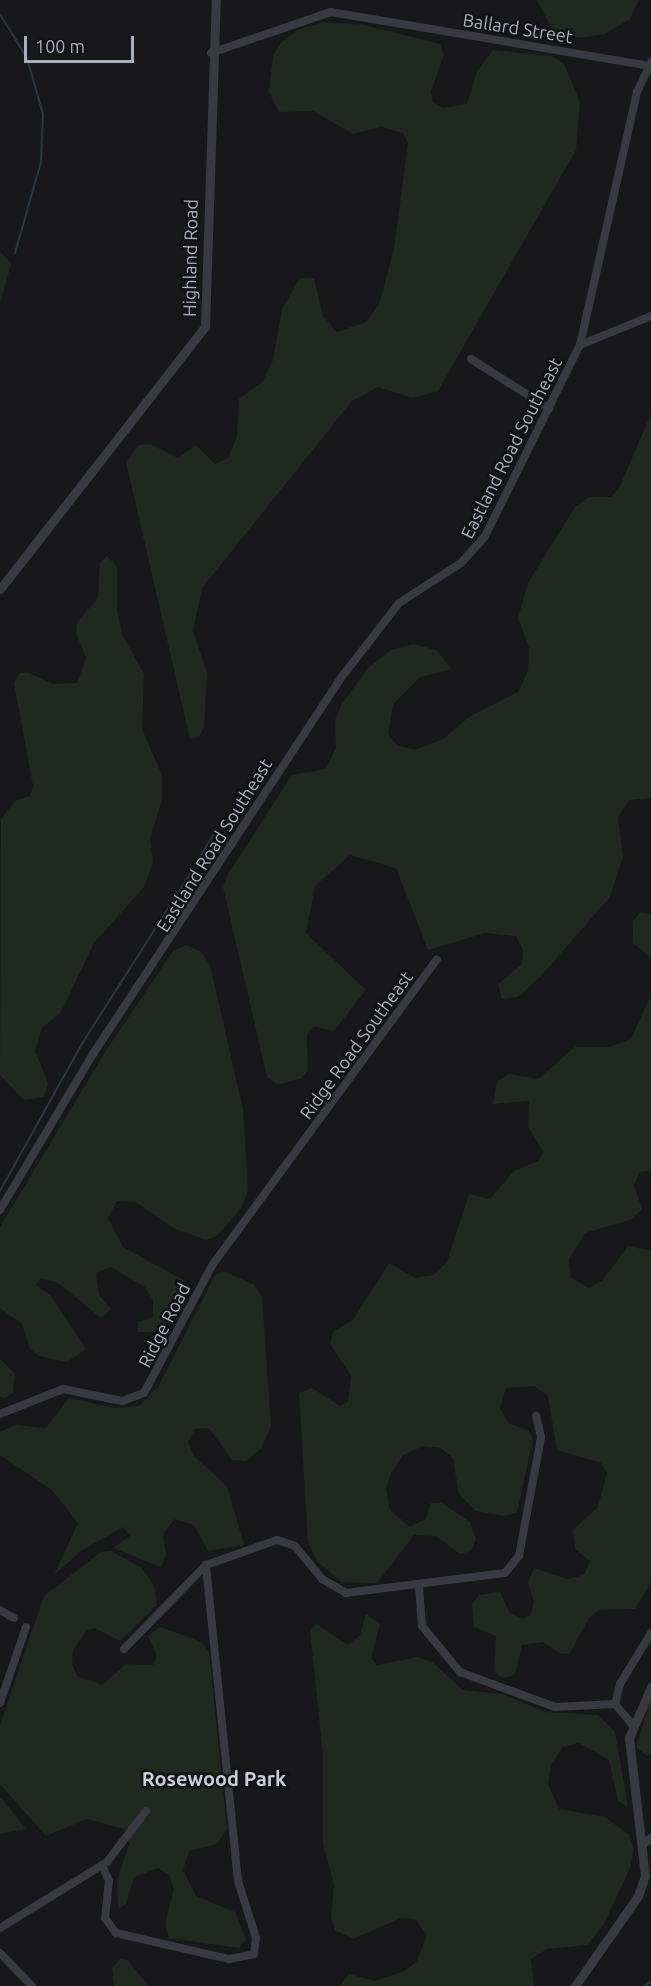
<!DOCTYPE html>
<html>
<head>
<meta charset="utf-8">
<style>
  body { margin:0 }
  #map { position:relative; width:651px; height:1986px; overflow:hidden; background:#18181a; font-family:Ubuntu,sans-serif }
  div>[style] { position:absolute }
  .green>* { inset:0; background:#202821 }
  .stream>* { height:2px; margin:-1px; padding:0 1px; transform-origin:1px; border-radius:1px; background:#2e373f }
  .minor>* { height:8px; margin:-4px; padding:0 4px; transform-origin:4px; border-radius:4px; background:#393a3f }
  .tertiary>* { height:9px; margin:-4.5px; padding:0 4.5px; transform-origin:4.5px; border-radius:4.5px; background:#393a3f }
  span { translate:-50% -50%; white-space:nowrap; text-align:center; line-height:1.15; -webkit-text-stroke:5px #131315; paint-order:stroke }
  .street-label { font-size:18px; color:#aaafba }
  .neighbourhood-label { font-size:20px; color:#cbced6; font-weight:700 }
  .scale { position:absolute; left:24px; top:36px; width:110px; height:27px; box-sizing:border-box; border:3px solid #aaafba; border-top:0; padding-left:8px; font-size:18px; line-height:21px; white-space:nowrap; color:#aaafba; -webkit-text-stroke:4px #131315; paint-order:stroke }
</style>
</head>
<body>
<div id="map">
  <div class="green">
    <i style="clip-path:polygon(537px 0,639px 0,630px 19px,605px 34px,578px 38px,552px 29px)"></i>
    <i style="clip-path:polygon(323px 22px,364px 25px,440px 44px,444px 54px,431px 92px,433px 102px,443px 108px,467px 104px,477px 71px,493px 50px,552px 56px,564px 64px,580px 102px,576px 150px,438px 391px,412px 398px,378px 387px,352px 401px,202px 588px,193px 631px,207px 673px,204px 727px,199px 737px,190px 739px,126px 462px,139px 445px,150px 444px,178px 458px,196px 445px,215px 464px,228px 458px,237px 436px,239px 399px,263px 381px,273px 360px,282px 309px,300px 278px,314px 278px,323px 316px,337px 332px,366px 322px,379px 305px,394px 249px,408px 143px,403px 133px,381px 127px,353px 134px,313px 111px,279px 112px,269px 92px,273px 55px,282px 42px,297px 30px)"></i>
    <i style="clip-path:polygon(0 251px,11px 264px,0 304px)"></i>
    <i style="clip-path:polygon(651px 414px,651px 798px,629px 800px,618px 817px,623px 857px,610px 897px,540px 977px,518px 997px,502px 999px,498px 984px,522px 964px,523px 950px,516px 936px,485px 933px,428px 950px,396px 868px,350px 855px,315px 886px,306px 933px,366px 990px,334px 1031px,314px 1026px,307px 1034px,308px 1070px,302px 1078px,278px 1085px,267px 1077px,223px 887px,228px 874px,292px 775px,326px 769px,336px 748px,335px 720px,342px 704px,368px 668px,391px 650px,413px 644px,436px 650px,452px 669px,420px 677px,393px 704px,388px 734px,397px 745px,415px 750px,443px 739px,469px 717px,518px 692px,528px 671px,529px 648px,518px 618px,528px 583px,575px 507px,589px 497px,611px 497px,620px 486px)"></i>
    <i style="clip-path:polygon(107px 556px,117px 567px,117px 611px,123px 636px,144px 674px,142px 729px,162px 775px,162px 799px,150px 839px,153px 862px,144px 887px,94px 943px,61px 1012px,42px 1028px,35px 1051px,48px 1083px,44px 1097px,24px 1100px,0 1075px,1px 819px,15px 801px,30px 796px,33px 786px,14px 683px,20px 673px,29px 673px,53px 684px,77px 683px,86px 658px,76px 633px,77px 622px,98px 598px,100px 562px)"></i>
    <i style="clip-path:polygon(640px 913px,651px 914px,651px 958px,633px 943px,633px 921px)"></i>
    <i style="clip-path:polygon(186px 945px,201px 952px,210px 965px,243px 1109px,248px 1190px,242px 1207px,217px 1236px,206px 1240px,173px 1228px,136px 1202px,117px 1201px,108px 1218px,123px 1247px,183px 1280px,185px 1292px,177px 1316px,156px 1332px,138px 1332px,138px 1322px,153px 1317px,153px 1300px,145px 1287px,111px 1267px,96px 1273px,99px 1295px,111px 1309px,101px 1318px,58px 1283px,41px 1278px,36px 1285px,51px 1296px,86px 1349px,67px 1362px,39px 1356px,30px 1349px,22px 1324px,0 1308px,0 1227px,105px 1052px,173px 951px)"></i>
    <i style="clip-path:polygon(651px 995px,651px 1171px,640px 1172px,634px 1185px,642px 1209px,630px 1220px,585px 1233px,569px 1259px,571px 1278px,589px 1288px,602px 1281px,628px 1246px,651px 1251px,651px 1582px,635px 1609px,599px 1610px,589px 1618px,570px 1653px,561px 1654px,543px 1642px,522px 1645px,515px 1675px,502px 1678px,494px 1671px,496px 1636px,474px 1627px,472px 1605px,479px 1595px,500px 1592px,509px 1612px,523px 1619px,531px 1615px,534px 1602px,528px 1583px,534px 1568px,568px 1579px,584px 1575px,590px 1561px,575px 1549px,573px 1530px,598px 1507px,607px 1473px,601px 1463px,557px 1450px,548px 1396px,534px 1386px,506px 1388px,500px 1408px,508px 1423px,529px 1431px,533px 1439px,517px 1512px,504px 1516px,476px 1511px,459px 1494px,453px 1458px,441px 1448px,423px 1446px,403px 1455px,391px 1473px,386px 1489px,390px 1510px,410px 1527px,426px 1519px,431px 1503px,442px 1503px,470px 1522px,476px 1539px,471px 1551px,460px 1554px,436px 1536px,414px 1535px,377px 1583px,341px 1582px,317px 1561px,308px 1542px,299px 1393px,312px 1388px,340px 1406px,348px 1402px,351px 1376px,330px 1344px,333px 1332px,353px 1320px,389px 1263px,415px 1278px,434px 1275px,447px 1262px,469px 1194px,490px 1199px,514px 1171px,538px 1161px,543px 1152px,528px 1126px,529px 1101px,493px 1104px,497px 1081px,510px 1074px,538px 1079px,575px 1047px,609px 1047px,631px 1039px)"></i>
    <i style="clip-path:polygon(224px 1271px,254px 1285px,262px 1297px,271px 1426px,261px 1449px,246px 1461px,232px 1460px,209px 1428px,195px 1429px,188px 1442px,194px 1456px,227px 1486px,244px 1545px,208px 1551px,194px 1525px,175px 1519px,163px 1534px,166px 1555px,161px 1567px,113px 1548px,130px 1536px,123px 1527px,81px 1551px,54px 1575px,78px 1523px,52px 1490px,0 1455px,0 1432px,15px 1425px,46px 1428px,69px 1398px,116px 1408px,139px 1406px,158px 1387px,215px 1275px)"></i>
    <i style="clip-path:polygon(0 1359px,15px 1374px,13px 1393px,5px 1398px,0 1397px)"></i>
    <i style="clip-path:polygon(111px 1551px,142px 1568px,154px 1585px,157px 1605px,120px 1641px,95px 1628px,87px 1630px,73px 1650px,72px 1664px,77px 1676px,102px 1685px,126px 1664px,153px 1665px,157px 1656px,148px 1636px,160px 1627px,202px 1642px,209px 1652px,227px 1829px,217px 1844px,189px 1851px,183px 1870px,196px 1896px,235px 1912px,246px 1939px,239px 1948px,169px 1938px,165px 1923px,174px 1890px,170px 1876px,158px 1868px,134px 1877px,126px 1904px,118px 1909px,117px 1880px,129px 1844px,125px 1829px,87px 1819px,46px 1836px,0 1784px,0 1725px,44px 1596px,101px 1552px)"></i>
    <i style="clip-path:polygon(366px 1614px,380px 1624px,371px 1658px,377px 1665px,418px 1657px,432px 1662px,463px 1690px,501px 1694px,546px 1712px,598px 1715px,615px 1732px,628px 1807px,618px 1801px,609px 1760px,579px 1743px,563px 1747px,551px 1764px,548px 1784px,559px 1809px,605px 1817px,629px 1835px,634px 1849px,630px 1868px,604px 1924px,587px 1945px,547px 1949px,531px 1959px,534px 1986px,340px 1986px,349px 1974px,375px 1981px,403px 1972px,417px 1961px,427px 1935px,415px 1919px,401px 1918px,353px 1939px,335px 1930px,331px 1917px,334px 1885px,323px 1843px,323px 1755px,310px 1630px,316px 1624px,348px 1645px,360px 1635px)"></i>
    <i style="clip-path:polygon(651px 1698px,651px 1754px,647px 1756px,636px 1747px)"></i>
    <i style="clip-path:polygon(0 1797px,3px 1800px,26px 1829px,0 1834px)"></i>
    <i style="clip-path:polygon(121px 1958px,127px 1960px,149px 1986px,114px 1986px,112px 1968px)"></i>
  </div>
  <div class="stream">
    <i style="left:0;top:14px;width:52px;rotate:58.5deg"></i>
    <i style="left:27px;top:58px;width:58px;rotate:74.1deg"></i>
    <i style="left:43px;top:114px;width:48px;rotate:92.4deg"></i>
    <i style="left:41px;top:162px;width:95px;rotate:105.9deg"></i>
    <i style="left:200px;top:857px;width:26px;rotate:-59deg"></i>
    <i style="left:0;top:1191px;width:171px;rotate:-60.9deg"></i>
    <i style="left:83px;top:1042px;width:206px;rotate:-57.5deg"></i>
    <i style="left:645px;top:1986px;width:7px;rotate:-34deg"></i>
  </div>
  <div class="minor">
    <i style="left:211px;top:53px;width:127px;rotate:-18.9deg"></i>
    <i style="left:331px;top:12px;width:323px;rotate:9.6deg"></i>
    <i style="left:580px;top:345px;width:77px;rotate:-22.2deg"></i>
    <i style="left:471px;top:359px;width:93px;rotate:32.3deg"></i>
    <i style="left:0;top:1210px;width:182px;rotate:-59.2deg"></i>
    <i style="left:93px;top:1054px;width:455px;rotate:-56.6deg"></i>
    <i style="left:344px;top:674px;width:90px;rotate:-52.2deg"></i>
    <i style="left:399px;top:603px;width:74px;rotate:-32.8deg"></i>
    <i style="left:461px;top:563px;width:36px;rotate:-48deg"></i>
    <i style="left:485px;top:536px;width:213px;rotate:-63.6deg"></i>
    <i style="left:580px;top:345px;width:259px;rotate:-77.3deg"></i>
    <i style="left:637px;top:92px;width:33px;rotate:-65deg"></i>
    <i style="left:0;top:1414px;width:68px;rotate:-21.6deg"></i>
    <i style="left:63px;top:1389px;width:60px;rotate:11.5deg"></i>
    <i style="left:122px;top:1401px;width:23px;rotate:-20deg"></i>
    <i style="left:144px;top:1393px;width:146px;rotate:-61.9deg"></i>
    <i style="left:213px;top:1264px;width:378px;rotate:-53.7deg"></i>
    <i style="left:419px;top:1586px;width:40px;rotate:85.7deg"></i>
    <i style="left:422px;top:1626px;width:60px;rotate:50.4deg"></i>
    <i style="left:460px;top:1672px;width:101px;rotate:20.2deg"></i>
    <i style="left:555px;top:1707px;width:60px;rotate:-2.9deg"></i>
    <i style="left:615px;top:1704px;width:26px;rotate:50deg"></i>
    <i style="left:0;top:1610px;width:16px;rotate:30deg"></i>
    <i style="left:124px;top:1649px;width:117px;rotate:-45.7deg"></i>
    <i style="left:206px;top:1565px;width:75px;rotate:-19.4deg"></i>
    <i style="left:277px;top:1540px;width:19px;rotate:18deg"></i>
    <i style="left:295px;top:1546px;width:43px;rotate:50.7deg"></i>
    <i style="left:322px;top:1579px;width:28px;rotate:30deg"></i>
    <i style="left:346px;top:1593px;width:160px;rotate:-7.2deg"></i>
    <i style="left:505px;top:1573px;width:22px;rotate:-51deg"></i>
    <i style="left:519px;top:1556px;width:121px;rotate:-79.5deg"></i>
    <i style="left:541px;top:1437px;width:22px;rotate:-103deg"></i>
    <i style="left:0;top:1703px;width:80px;rotate:-71.1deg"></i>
    <i style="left:615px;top:1704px;width:21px;rotate:-76deg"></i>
    <i style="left:620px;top:1684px;width:60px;rotate:-58.7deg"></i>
    <i style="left:645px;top:1843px;width:8px;rotate:-40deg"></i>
    <i style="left:102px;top:1865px;width:17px;rotate:66deg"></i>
    <i style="left:109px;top:1881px;width:37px;rotate:96deg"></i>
    <i style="left:105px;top:1918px;width:19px;rotate:54deg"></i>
    <i style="left:116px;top:1933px;width:116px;rotate:13deg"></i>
    <i style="left:229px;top:1959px;width:25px;rotate:-11deg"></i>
    <i style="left:254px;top:1954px;width:16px;rotate:-83deg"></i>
    <i style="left:256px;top:1938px;width:60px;rotate:-107.5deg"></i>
    <i style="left:238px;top:1881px;width:318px;rotate:-95.8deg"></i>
    <i style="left:0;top:1928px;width:126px;rotate:-31.7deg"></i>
    <i style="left:107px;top:1862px;width:64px;rotate:-52.6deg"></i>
    <i style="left:0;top:1953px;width:46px;rotate:45.9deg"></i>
  </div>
  <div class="tertiary">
    <i style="left:0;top:589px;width:333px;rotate:-52deg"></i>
    <i style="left:205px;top:327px;width:327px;rotate:-88.1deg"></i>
    <i style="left:575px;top:1986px;width:110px;rotate:-55deg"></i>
    <i style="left:638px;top:1896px;width:21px;rotate:-71deg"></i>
    <i style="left:645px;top:1876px;width:139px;rotate:-96.6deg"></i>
    <i style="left:629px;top:1738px;width:56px;rotate:-66.7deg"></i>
  </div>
  <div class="street-label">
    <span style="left:518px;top:28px;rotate:9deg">Ballard Street</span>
    <span style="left:190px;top:258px;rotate:-89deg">Highland Road</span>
    <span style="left:511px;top:448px;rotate:-63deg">Eastland Road Southeast</span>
    <span style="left:214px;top:845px;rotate:-58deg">Eastland Road Southeast</span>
    <span style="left:356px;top:1045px;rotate:-54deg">Ridge Road Southeast</span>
    <span style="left:164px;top:1325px;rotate:-63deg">Ridge Road</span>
  </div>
  <div class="neighbourhood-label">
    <span style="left:214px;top:1778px">Rosewood Park</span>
  </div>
  <div class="scale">100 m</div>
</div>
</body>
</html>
